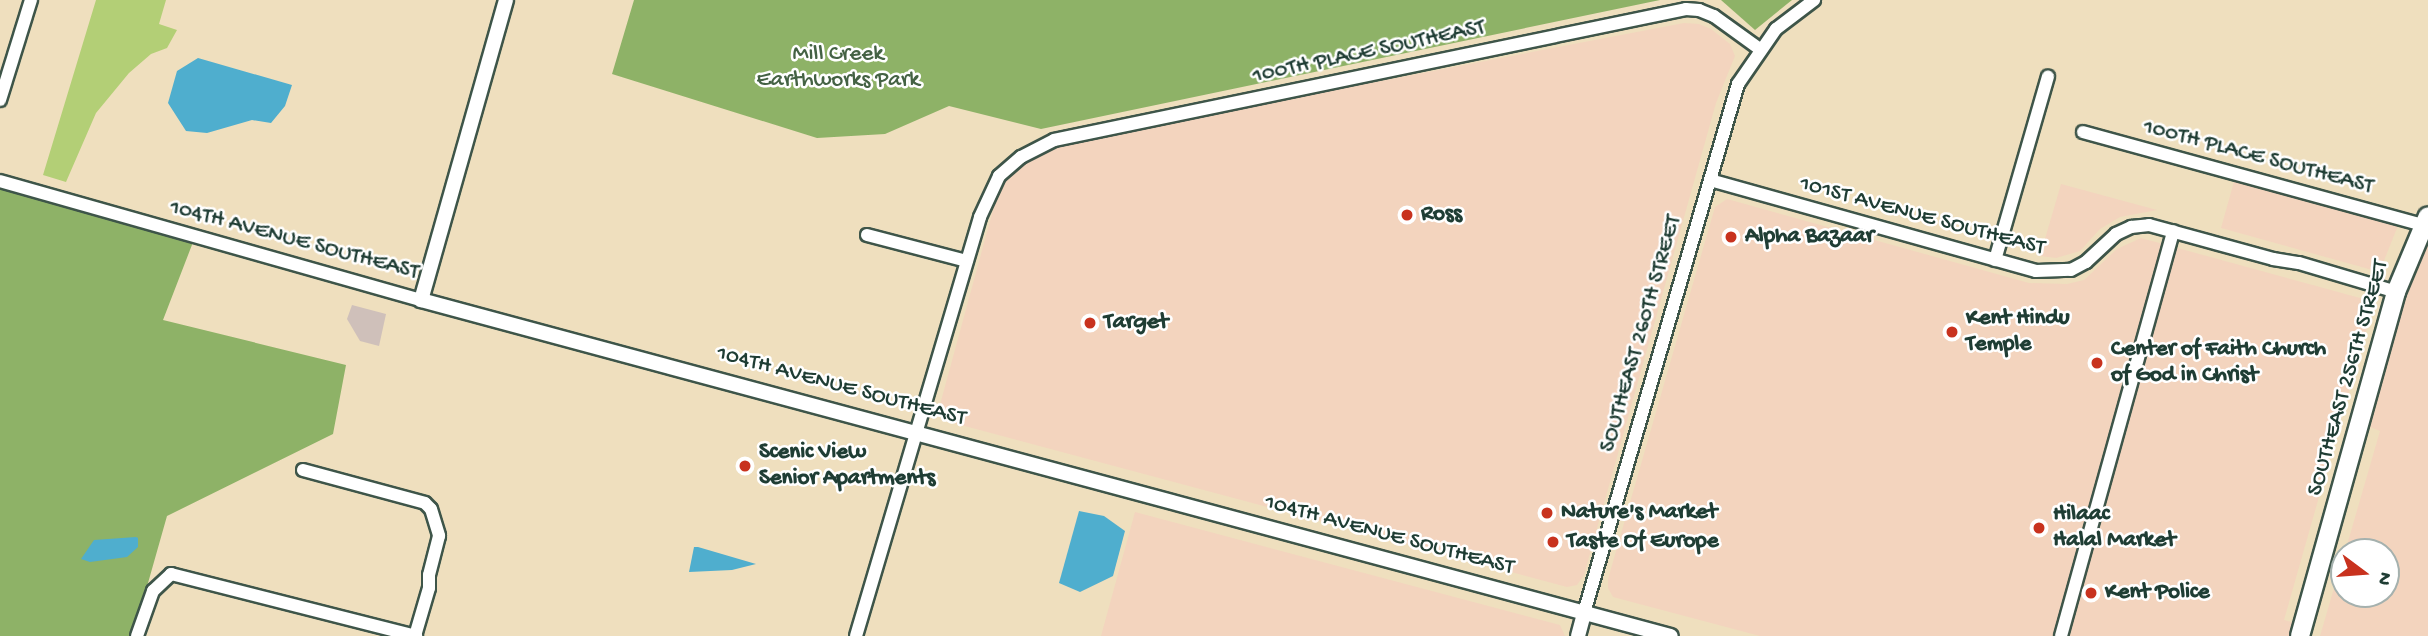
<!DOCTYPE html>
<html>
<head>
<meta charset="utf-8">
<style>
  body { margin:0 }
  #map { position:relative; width:2428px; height:636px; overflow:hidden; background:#efdfbe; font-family:"Gochi Hand",sans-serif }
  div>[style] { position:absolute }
  .built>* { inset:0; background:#f3d4be }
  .industrial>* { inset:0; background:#cfc0ba }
  .green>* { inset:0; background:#b3cf76 }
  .forest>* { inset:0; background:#8eb267 }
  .water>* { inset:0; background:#4faece }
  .roads { filter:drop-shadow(2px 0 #3e5549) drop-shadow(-2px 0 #3e5549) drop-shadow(0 2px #3e5549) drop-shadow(0 -2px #3e5549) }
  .minor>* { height:12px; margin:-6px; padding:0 6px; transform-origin:6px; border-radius:6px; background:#fff }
  .tertiary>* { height:14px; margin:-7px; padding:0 7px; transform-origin:7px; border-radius:7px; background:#fff }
  .primary>* { height:18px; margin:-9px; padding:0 9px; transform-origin:9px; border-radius:9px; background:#fff }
  .dots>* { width:19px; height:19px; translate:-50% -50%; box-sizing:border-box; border:4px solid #fff; border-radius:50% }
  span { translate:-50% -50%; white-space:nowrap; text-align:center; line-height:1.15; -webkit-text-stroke:5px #fff; paint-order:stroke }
  .street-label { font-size:23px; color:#1f3d34 }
  .park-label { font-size:23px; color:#446244 }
  .poi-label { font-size:23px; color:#1f3d34; font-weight:700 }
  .left { translate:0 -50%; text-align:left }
  .north { position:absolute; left:2330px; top:538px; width:70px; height:70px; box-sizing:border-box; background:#fff; border:2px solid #a5b1ae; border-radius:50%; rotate:106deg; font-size:19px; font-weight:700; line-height:28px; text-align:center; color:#1f3d34 }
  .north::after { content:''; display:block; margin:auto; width:24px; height:32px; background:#c8321e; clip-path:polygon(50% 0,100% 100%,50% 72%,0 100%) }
</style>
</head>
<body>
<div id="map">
  <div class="built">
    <i style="clip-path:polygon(1684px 23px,1699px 24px,1711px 29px,1730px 44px,1735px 56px,1716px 103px,1584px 575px,1577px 585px,1567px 587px,946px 421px,938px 412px,996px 199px,1008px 177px,1025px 159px,1057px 143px)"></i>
    <i style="clip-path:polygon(2235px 178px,2399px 223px,2381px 268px,2376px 271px,2221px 228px)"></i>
    <i style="clip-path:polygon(2061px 184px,2157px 210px,2120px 217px,2100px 229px,2080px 251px,2056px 258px,2040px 256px)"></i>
    <i style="clip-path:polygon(1727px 199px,2029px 283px,2067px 284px,2084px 280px,2117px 249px,2141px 238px,2371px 301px,2373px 307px,2284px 620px,2303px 625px,2300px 636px,1760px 636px,1613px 597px,1608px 588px,1608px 579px,1715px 207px)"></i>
    <i style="clip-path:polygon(2428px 216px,2428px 636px,2320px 636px,2344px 554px,2344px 594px,2386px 594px,2386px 552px,2345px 552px,2380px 431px,2360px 423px)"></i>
    <i style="clip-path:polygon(1135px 512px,1560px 625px,1565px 636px,1101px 636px)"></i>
  </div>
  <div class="industrial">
    <i style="clip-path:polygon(352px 305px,386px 314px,379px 346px,360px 341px,347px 319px)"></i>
  </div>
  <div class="green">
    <i style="clip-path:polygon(96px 0,166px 0,159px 24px,177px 30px,167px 48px,151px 54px,129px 73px,96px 113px,66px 182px,43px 175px)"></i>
  </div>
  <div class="forest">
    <i style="clip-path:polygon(634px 0,1660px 0,1041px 129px,949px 106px,885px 134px,817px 138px,612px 74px)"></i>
    <i style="clip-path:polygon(1721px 0,1792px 0,1755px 30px)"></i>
    <i style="clip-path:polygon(0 181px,195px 237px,163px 320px,346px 365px,333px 434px,167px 516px,133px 636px,0 636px)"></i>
  </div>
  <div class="water">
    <i style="clip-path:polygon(198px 58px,292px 85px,285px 106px,271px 123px,252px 120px,207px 133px,186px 131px,168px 103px,177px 71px)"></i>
    <i style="clip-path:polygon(1079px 511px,1104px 516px,1125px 531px,1113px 576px,1080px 592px,1059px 583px)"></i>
    <i style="clip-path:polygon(136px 537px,138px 538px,138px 547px,127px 557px,90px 562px,81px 559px,94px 540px)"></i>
    <i style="clip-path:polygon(694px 547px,698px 547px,756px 564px,732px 570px,689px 572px)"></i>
  </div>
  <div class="roads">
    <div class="minor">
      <i style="left:0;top:100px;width:105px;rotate:-72.8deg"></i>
      <i style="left:2083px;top:132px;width:352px;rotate:15.3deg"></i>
      <i style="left:1710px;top:180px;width:338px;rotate:15.6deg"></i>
      <i style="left:2036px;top:271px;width:35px;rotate:-2deg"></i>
      <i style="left:2071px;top:270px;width:17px;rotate:-28deg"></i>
      <i style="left:2086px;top:262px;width:41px;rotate:-43deg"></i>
      <i style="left:2116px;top:234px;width:17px;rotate:-25deg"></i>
      <i style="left:2131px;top:227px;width:18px;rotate:-6deg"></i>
      <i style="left:2149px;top:225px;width:129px;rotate:15.3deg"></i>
      <i style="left:2273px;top:259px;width:26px;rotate:9deg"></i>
      <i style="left:2299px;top:263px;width:101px;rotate:16.6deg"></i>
      <i style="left:0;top:181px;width:437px;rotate:15.8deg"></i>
      <i style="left:867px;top:235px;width:103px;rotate:14.6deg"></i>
      <i style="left:1995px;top:260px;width:191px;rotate:-73.9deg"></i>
      <i style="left:303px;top:470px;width:126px;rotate:15.1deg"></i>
      <i style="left:425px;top:503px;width:8px;rotate:45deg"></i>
      <i style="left:431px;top:509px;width:28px;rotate:73deg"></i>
      <i style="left:439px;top:536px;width:40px;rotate:104.4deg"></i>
      <i style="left:429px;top:575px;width:13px;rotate:90deg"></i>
      <i style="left:429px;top:588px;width:50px;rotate:106.3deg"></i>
      <i style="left:1584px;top:613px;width:551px;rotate:-73.77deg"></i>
      <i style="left:1738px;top:84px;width:67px;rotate:-55.4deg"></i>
      <i style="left:1776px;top:29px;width:48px;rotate:-37.3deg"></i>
      <i style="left:137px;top:636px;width:48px;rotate:-70.4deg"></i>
      <i style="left:153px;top:591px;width:25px;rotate:-43deg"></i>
      <i style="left:171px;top:574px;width:253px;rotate:14.2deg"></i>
      <i style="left:856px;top:636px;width:437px;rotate:-73.5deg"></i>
      <i style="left:980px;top:217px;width:45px;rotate:-65.1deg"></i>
      <i style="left:999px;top:176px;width:29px;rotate:-41deg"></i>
      <i style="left:1021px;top:157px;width:37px;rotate:-27deg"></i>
      <i style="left:1054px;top:140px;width:645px;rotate:-11.71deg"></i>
      <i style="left:1686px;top:9px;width:13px;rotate:4deg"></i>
      <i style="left:1699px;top:10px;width:16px;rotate:22deg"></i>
      <i style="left:1714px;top:16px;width:57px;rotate:35.7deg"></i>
      <i style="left:2061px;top:636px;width:420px;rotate:-74.5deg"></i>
    </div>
    <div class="tertiary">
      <i style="left:506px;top:0;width:312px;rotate:105.8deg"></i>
      <i style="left:421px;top:300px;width:1294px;rotate:15.05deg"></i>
      <i style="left:1578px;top:636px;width:24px;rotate:-75deg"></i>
    </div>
    <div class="primary">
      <i style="left:2300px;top:636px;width:357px;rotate:-74.4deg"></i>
      <i style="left:2396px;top:292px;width:82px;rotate:-67.2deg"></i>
    </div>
  </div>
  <div class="dots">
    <i style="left:1407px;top:215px;background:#c8321e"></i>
    <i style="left:1731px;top:237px;background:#c8321e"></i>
    <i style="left:1090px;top:323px;background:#c8321e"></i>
    <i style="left:1952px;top:332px;background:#c8321e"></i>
    <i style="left:2097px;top:363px;background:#c8321e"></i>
    <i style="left:745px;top:466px;background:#c8321e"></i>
    <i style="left:1547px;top:513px;background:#c8321e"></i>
    <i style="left:2039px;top:528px;background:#c8321e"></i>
    <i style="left:1553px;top:542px;background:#c8321e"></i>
    <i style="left:2091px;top:593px;background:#c8321e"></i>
  </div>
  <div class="street-label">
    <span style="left:1369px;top:53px;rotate:-12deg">100TH PLACE SOUTHEAST</span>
    <span style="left:2258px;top:158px;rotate:15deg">100TH PLACE SOUTHEAST</span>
    <span style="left:1922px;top:217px;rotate:15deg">101ST AVENUE SOUTHEAST</span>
    <span style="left:294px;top:241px;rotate:15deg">104TH AVENUE SOUTHEAST</span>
    <span style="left:1642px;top:334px;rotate:-74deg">SOUTHEAST 260TH STREET</span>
    <span style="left:2349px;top:378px;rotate:-74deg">SOUTHEAST 256TH STREET</span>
    <span style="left:841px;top:387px;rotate:15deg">104TH AVENUE SOUTHEAST</span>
    <span style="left:1389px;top:536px;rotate:15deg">104TH AVENUE SOUTHEAST</span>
  </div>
  <div class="park-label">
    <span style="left:838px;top:68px">Mill Creek<br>Earthworks Park</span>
  </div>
  <div class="poi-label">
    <span class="left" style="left:1421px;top:215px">Ross</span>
    <span class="left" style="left:1745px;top:237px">Alpha Bazaar</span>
    <span class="left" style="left:1966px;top:332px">Kent Hindu<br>Temple</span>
    <span class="left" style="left:1104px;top:323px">Target</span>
    <span class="left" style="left:2111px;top:363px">Center of Faith Church<br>of God in Christ</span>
    <span class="left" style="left:759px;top:466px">Scenic View<br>Senior Apartments</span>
    <span class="left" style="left:1561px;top:513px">Nature's Market</span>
    <span class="left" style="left:2053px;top:528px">Hilaac<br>Halal Market</span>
    <span class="left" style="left:1567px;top:542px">Taste Of Europe</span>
    <span class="left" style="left:2105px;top:593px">Kent Police</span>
  </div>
  <div class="north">N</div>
</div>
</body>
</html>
